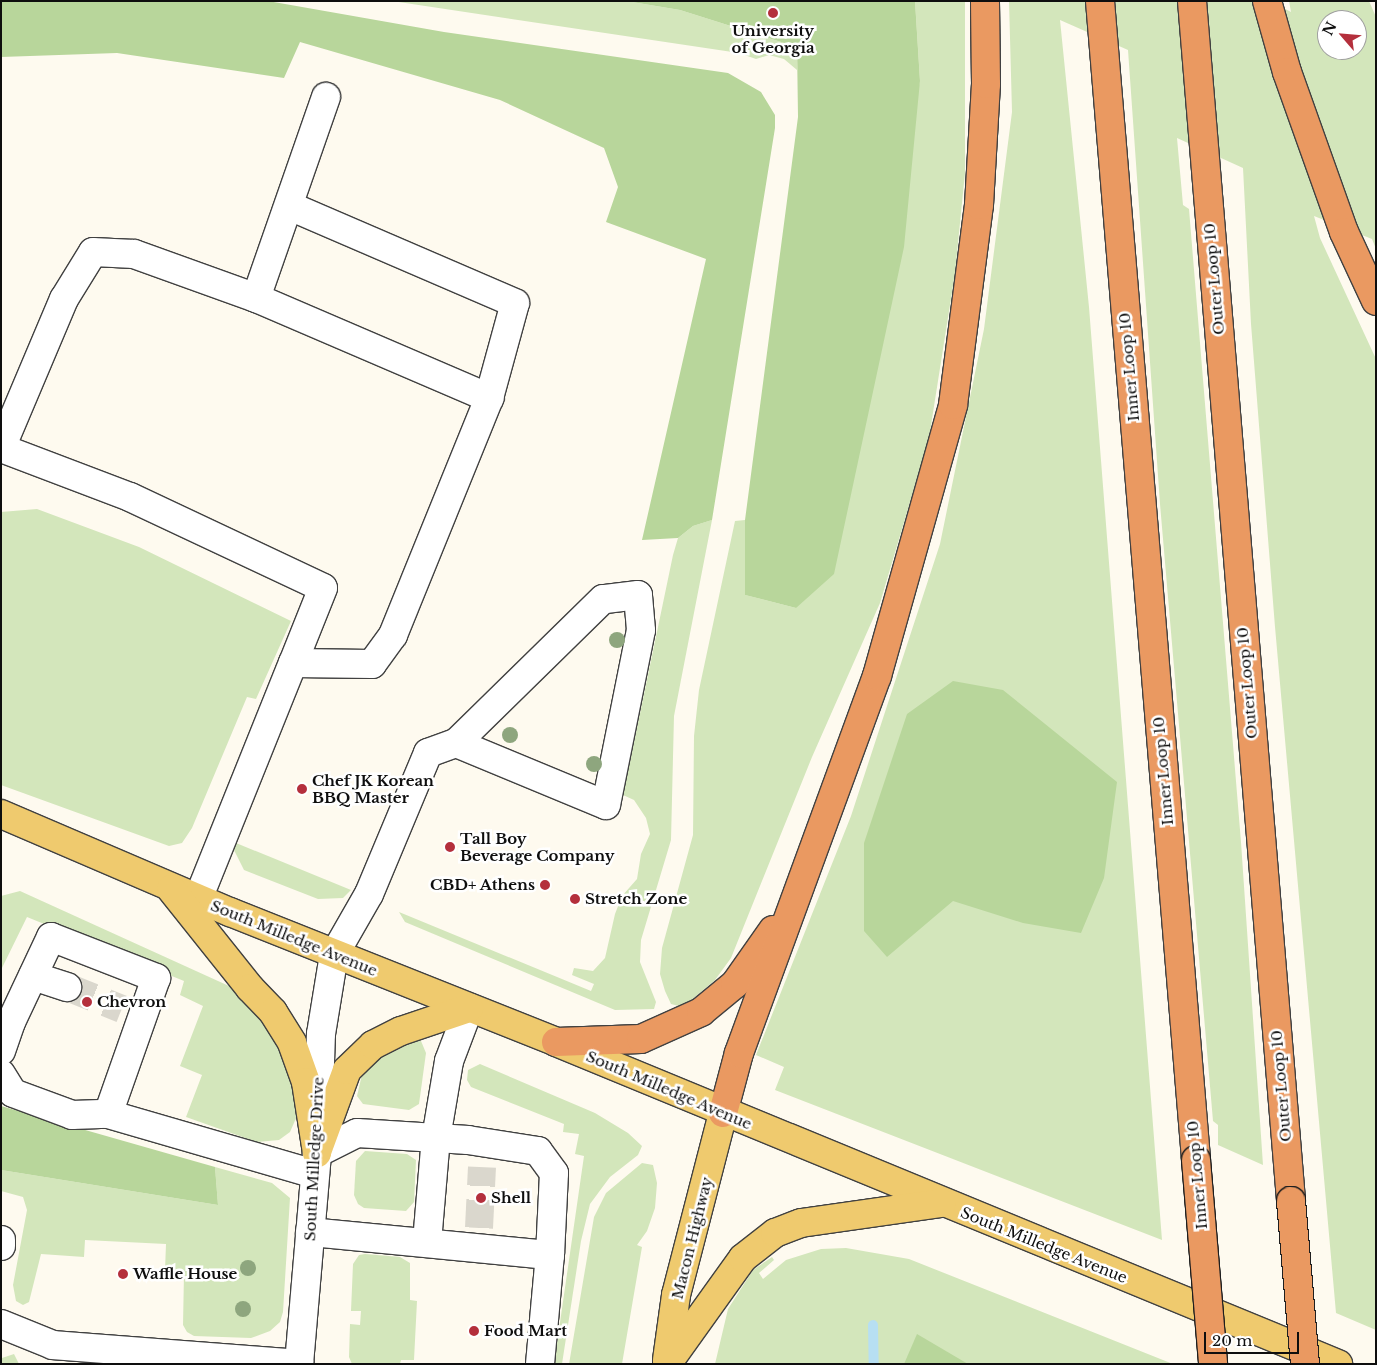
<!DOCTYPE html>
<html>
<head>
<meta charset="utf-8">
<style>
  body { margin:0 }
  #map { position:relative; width:1377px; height:1365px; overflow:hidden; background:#fefaef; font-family:"Libre Baskerville",serif }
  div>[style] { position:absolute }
  .green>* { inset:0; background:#d3e6bb }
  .forest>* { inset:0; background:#b8d69b }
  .stream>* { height:10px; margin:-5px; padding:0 5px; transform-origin:5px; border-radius:5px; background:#b7dff2 }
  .minor-tunnel>* { height:28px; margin-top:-14px; transform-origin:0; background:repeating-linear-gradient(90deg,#dad7cd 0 28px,transparent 0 42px) }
  .roads { filter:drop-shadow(1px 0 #414141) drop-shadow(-1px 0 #414141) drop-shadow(0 1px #414141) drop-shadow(0 -1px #414141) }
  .minor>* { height:28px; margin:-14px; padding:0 14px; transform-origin:14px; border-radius:14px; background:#fff }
  .major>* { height:28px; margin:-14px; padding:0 14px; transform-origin:14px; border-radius:14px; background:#efca6e }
  .highway>* { height:28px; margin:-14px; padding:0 14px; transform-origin:14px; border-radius:14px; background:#ea9961 }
  .bridges { filter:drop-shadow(1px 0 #1f1f1f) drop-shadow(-1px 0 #1f1f1f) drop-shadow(0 1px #1f1f1f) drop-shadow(0 -1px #1f1f1f) }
  .highway-bridge>* { height:28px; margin:-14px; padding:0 14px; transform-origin:14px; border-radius:14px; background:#ea9961 }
  .trees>* { width:16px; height:16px; margin:-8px; border-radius:50%; background:#8ea67e }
  .dots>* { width:14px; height:14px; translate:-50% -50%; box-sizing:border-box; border:2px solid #fff; border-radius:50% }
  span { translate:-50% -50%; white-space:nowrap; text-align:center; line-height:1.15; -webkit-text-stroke:5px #fff; paint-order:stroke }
  .poi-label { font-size:15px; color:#0e0e0e; font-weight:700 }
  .left { translate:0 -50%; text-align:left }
  .right { translate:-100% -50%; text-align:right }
  .street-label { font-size:15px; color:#0e0e0e }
  .frame { position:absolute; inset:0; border:2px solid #0e0e0e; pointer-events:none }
  .north { position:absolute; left:1317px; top:10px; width:50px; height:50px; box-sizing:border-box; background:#fff; border:1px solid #9f9f9f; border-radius:50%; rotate:297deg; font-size:14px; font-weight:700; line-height:20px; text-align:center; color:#0e0e0e }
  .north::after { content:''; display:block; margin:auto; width:18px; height:22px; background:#b42f3c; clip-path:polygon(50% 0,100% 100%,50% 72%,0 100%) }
  .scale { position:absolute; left:1204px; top:1332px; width:95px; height:22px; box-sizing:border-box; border:2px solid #0e0e0e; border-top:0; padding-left:6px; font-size:15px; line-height:18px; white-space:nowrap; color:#0e0e0e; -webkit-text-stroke:4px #fff; paint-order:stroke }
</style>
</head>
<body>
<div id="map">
  <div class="green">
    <i style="clip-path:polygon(392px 1px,626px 1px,680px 10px,797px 47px,797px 70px,784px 59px,769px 55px,756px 59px,739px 53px)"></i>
    <i style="clip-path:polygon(915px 1px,965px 1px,965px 173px,955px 273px,929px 438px,880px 603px,812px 757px,731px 958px,715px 980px,683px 1007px,671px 1004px,665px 991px,660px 974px,662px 948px,693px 835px,694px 736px,699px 690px,735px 521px,745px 520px,745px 595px,796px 608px,920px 81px)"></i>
    <i style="clip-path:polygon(evenodd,1009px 1px,1270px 1px,1291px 12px,1289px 1px,1369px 1px,1376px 17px,1376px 249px,1372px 239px,1314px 216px,1320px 238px,1376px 359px,1376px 1330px,1336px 1313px,1275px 627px,1251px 324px,1243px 168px,1177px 138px,1183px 205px,1189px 209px,1241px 842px,1263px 1165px,1218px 1145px,1218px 1125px,1213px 1121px,1160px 504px,1128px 50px,1060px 20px,1089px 307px,1162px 1240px,775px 1090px,784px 1067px,756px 1055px,851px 816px,940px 544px,984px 329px,1012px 112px,1009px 1px,1327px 20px,1357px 20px,1357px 50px,1327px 50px,1327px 20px)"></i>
    <i style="clip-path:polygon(37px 509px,139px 547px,291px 621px,256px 699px,247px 697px,192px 828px,182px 843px,169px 846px,1px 785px,1px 512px)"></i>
    <i style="clip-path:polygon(712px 520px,674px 716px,671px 840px,641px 940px,640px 962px,656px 1002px,654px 1009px,615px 1010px,405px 922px,399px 912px,591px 991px,594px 984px,572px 975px,574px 968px,593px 971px,605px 958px,615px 914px,622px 896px,637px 879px,641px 854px,650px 834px,646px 818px,634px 800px,623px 795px,673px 555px,678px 538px,693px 526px)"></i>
    <i style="clip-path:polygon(236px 843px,351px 890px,343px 898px,318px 899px,244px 870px,234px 850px)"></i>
    <i style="clip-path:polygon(20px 891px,229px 986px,254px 1006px,285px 1048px,297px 1098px,297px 1116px,290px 1132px,279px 1140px,257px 1142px,186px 1117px,202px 1075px,180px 1066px,203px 1006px,180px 995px,184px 981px,27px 917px,1px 970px,1px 896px)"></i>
    <i style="clip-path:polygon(421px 1041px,426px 1053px,419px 1104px,409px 1110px,363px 1104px,357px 1096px,364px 1066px,405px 1042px)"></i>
    <i style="clip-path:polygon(480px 1064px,595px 1113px,628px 1133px,642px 1146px,638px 1155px,610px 1177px,590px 1204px,581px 1241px,562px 1364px,554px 1364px,584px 1156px,575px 1154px,579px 1134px,563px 1132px,564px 1124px,471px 1087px,467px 1080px,468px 1070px)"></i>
    <i style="clip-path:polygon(365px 1151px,407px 1154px,416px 1160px,414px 1202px,406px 1211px,364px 1208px,358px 1204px,354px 1195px,356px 1161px)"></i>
    <i style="clip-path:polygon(642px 1163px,653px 1165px,657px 1183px,655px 1208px,647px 1231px,637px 1245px,642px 1247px,622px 1364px,569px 1364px,594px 1217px,606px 1193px)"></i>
    <i style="clip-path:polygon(215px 1167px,272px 1183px,290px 1198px,283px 1312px,280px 1322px,270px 1331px,251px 1338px,194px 1336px,187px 1332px,183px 1325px,184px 1273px,165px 1270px,166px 1244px,85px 1240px,84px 1257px,41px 1254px,29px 1302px,23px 1305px,16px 1301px,13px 1285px,27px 1210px,23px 1197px,1px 1191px,1px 1170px,218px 1205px)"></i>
    <i style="clip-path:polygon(846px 1248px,909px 1259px,1173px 1364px,715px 1364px,728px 1309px,753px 1270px,772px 1257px,774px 1260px,759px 1273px,763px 1279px,786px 1260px,821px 1249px)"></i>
    <i style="clip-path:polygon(365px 1254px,400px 1257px,410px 1263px,410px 1300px,417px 1301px,414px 1360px,401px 1360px,400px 1364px,352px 1364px,349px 1357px,350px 1324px,360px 1325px,361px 1311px,351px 1311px,353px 1264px,359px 1255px)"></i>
    <i style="clip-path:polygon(14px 1354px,19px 1364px,1px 1364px,2px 1358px)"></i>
  </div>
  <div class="forest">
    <i style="clip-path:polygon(1px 1px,268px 1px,444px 32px,728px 73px,761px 92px,775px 115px,775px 128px,712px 520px,693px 526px,678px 538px,642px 540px,706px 259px,606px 222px,618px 187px,604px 148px,500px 100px,300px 42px,284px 78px,117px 53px,1px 57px)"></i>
    <i style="clip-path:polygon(626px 1px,915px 1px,920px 81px,904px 247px,834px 574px,796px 608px,745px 595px,745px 520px,798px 117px,797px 47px,680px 10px)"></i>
    <i style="clip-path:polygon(953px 681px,1003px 690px,1117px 782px,1104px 878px,1081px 933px,1023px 923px,953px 901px,887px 957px,864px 931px,864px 843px,907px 714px)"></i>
    <i style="clip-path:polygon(1px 1106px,215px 1167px,218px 1205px,1px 1170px)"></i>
    <i style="clip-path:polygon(917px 1334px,968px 1364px,904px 1364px)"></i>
  </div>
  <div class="stream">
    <i style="left:873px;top:1325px;width:39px;rotate:89deg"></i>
  </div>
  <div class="minor-tunnel">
    <i style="left:67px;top:987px;width:59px;rotate:21.8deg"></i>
    <i style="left:479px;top:1228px;width:61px;rotate:-87.2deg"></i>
  </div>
  <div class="roads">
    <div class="minor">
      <i style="left:256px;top:298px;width:213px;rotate:-70.8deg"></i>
      <i style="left:1px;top:448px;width:162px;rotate:-67.1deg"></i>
      <i style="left:64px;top:299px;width:55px;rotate:-58.3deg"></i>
      <i style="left:93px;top:252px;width:41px;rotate:2.8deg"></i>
      <i style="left:134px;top:254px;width:130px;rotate:19.8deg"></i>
      <i style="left:256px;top:298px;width:254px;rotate:23.2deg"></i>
      <i style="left:1px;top:448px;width:138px;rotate:20.8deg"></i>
      <i style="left:130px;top:497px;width:213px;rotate:25.2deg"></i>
      <i style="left:323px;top:588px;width:81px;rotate:111.8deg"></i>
      <i style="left:198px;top:899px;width:254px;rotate:-68.1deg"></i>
      <i style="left:293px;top:663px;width:79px;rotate:0.7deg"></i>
      <i style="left:372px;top:664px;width:36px;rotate:-54deg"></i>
      <i style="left:393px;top:635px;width:256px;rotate:-67.9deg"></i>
      <i style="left:489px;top:398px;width:98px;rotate:-74.7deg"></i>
      <i style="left:515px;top:303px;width:245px;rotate:-156.7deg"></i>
      <i style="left:33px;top:976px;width:36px;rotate:18deg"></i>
      <i style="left:1px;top:1051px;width:31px;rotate:-71deg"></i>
      <i style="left:11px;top:1022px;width:94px;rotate:-64.8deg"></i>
      <i style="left:51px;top:937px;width:113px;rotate:21.3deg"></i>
      <i style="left:156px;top:978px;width:144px;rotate:109.4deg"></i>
      <i style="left:1px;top:1074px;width:22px;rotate:58deg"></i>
      <i style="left:13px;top:1093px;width:63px;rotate:20.4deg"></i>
      <i style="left:72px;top:1115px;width:36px;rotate:-2deg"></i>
      <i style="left:108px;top:1114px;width:215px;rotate:16.2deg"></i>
      <i style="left:310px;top:1232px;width:241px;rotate:5.5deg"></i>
      <i style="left:550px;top:1255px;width:82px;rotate:-87.2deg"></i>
      <i style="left:554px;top:1173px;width:27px;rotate:-126deg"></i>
      <i style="left:538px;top:1151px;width:71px;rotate:-171.1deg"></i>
      <i style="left:468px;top:1140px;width:111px;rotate:-176.4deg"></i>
      <i style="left:357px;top:1133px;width:45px;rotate:153.4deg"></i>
      <i style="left:1px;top:1240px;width:6px;rotate:90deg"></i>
      <i style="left:427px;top:1242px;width:104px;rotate:-85.1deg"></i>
      <i style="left:436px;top:1138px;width:78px;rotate:-80.4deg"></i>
      <i style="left:449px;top:1061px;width:57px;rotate:-69.3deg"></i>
      <i style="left:1px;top:1324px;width:56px;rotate:22deg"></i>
      <i style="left:53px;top:1345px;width:247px;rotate:4.4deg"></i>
      <i style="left:299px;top:1364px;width:212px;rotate:-85.1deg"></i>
      <i style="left:317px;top:1153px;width:119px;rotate:-88.1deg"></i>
      <i style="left:321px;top:1034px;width:80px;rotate:-80.7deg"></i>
      <i style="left:334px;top:955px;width:70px;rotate:-60.2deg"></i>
      <i style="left:369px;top:894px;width:153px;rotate:-67.3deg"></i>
      <i style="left:428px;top:753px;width:30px;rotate:-20deg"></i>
      <i style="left:456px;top:743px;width:162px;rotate:22.5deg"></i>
      <i style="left:606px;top:805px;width:178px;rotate:-78.7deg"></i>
      <i style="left:641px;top:630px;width:35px;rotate:-95deg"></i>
      <i style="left:638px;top:595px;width:35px;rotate:173deg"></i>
      <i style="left:603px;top:599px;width:206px;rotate:135.6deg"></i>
      <i style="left:540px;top:1364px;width:109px;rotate:-84.8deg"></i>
    </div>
    <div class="major">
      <i style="left:1px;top:814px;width:249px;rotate:23.2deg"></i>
      <i style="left:230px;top:912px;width:351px;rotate:21.7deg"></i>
      <i style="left:556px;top:1042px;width:846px;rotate:22.38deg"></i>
      <i style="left:171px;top:889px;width:127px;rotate:51.4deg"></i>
      <i style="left:250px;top:988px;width:33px;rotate:46deg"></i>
      <i style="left:273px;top:1012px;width:36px;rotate:58deg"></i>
      <i style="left:292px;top:1043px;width:41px;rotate:70.3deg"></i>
      <i style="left:306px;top:1082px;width:72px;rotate:81.2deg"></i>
      <i style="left:317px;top:1152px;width:87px;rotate:-69.9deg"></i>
      <i style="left:347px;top:1070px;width:36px;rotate:-44deg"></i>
      <i style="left:373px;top:1045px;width:31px;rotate:-27deg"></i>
      <i style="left:401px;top:1031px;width:72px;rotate:-18.7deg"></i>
      <i style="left:667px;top:1360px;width:66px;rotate:-82.1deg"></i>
      <i style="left:676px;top:1295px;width:188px;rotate:-75.5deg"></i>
      <i style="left:667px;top:1364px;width:130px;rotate:-54.4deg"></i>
      <i style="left:743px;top:1258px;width:41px;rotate:-38deg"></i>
      <i style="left:775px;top:1233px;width:28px;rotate:-21deg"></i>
      <i style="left:801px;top:1223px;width:142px;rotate:-8.1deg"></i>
    </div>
    <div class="highway">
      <i style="left:1100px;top:1px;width:1163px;rotate:85.26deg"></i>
      <i style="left:1192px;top:1px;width:1204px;rotate:85.28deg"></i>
      <i style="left:1267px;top:1px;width:74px;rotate:74.3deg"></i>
      <i style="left:1287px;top:72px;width:170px;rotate:70.4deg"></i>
      <i style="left:1344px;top:232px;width:76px;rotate:65.1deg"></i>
      <i style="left:556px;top:1042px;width:85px;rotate:-2deg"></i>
      <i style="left:641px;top:1039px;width:66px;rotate:-24.2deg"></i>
      <i style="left:701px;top:1012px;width:44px;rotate:-39.5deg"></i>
      <i style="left:735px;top:984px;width:66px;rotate:-54.9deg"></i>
      <i style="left:723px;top:1113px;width:62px;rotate:-75.1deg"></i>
      <i style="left:739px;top:1053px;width:401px;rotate:-69.9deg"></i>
      <i style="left:877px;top:676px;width:281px;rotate:-74.3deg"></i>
      <i style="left:953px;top:405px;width:202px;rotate:-82.6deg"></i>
      <i style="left:979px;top:205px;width:121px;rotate:-86.7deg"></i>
      <i style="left:986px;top:84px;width:83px;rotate:-90.7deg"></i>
    </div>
  </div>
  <div class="bridges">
    <div class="highway-bridge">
      <i style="left:1196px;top:1160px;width:205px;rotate:85.2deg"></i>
      <i style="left:1291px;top:1201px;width:164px;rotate:85.1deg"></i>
    </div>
  </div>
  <div class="trees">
    <i style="left:617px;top:640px"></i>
    <i style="left:510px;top:735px"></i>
    <i style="left:594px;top:764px"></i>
    <i style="left:248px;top:1268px"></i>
    <i style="left:243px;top:1309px"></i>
  </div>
  <div class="dots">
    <i style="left:773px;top:13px;background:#b42f3c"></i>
    <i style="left:302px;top:789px;background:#b42f3c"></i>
    <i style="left:450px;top:847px;background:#b42f3c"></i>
    <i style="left:545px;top:885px;background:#b42f3c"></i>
    <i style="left:575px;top:899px;background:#b42f3c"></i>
    <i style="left:87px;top:1002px;background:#b42f3c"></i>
    <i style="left:481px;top:1198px;background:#b42f3c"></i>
    <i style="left:123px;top:1274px;background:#b42f3c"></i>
    <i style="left:474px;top:1331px;background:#b42f3c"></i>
  </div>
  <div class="poi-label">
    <span style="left:773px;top:39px">University<br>of Georgia</span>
    <span class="left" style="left:312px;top:789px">Chef JK Korean<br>BBQ Master</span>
    <span class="left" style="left:460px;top:847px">Tall Boy<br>Beverage Company</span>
    <span class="right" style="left:535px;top:885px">CBD+ Athens</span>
    <span class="left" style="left:585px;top:899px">Stretch Zone</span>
    <span class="left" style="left:97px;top:1002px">Chevron</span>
    <span class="left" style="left:491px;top:1198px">Shell</span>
    <span class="left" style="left:133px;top:1274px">Waffle House</span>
    <span class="left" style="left:484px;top:1331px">Food Mart</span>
  </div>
  <div class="street-label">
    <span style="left:1214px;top:279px;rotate:-95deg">Outer Loop 10</span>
    <span style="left:1129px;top:367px;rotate:-95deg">Inner Loop 10</span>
    <span style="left:1247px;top:683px;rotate:-95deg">Outer Loop 10</span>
    <span style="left:1163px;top:771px;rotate:-95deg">Inner Loop 10</span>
    <span style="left:294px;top:938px;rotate:22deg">South Milledge Avenue</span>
    <span style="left:1281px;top:1086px;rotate:-95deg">Outer Loop 10</span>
    <span style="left:669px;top:1090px;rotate:23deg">South Milledge Avenue</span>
    <span style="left:314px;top:1159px;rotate:-87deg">South Milledge Drive</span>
    <span style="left:1197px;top:1175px;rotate:-95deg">Inner Loop 10</span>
    <span style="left:692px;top:1238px;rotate:-76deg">Macon Highway</span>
    <span style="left:1044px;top:1245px;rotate:22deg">South Milledge Avenue</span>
  </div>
  <div class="frame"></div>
  <div class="north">N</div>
  <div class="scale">20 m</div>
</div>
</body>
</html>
